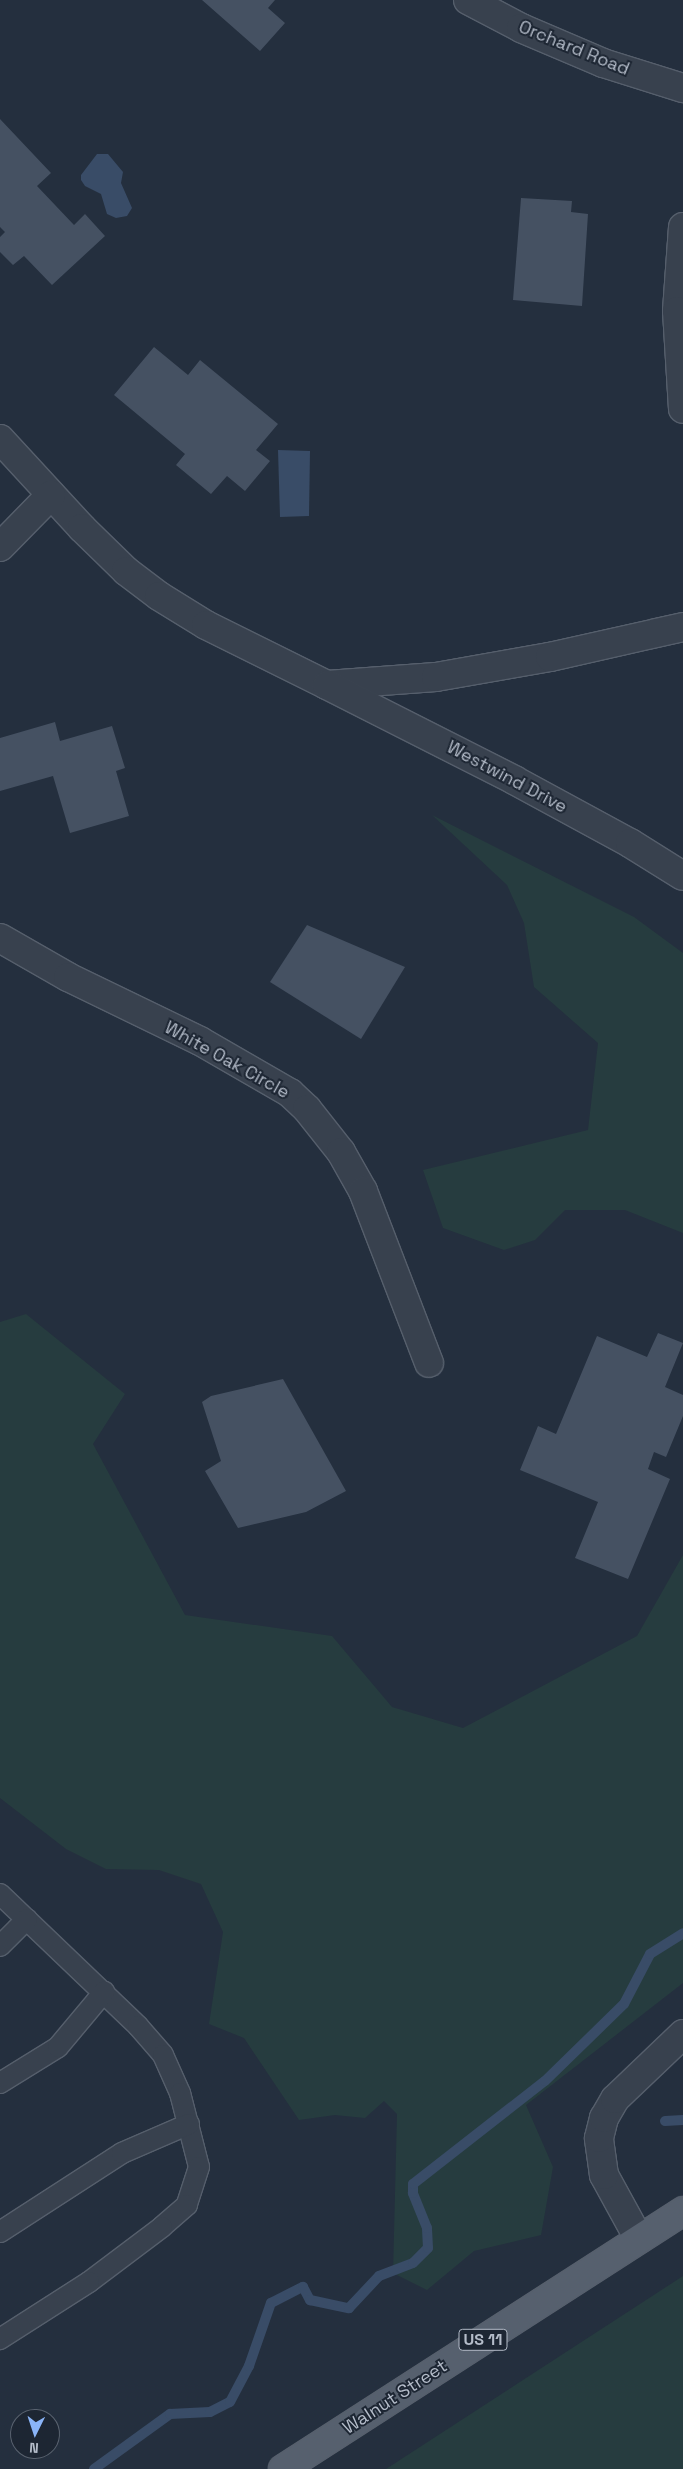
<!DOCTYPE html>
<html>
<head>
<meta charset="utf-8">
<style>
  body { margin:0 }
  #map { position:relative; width:683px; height:2469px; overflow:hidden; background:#242f3e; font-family:"Space Grotesk",sans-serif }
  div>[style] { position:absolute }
  .green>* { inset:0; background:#263c3f }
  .water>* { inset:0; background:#394c67 }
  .stream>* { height:10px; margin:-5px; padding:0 5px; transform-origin:5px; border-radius:5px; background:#394c67 }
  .building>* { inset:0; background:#455162 }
  .roads { filter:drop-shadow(1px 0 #565f6c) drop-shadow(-1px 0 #565f6c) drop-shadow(0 1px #565f6c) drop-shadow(0 -1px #565f6c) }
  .service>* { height:20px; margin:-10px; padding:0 10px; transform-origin:10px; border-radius:10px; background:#38414e }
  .minor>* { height:28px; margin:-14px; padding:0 14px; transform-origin:14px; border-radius:14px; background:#38414e }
  .primary>* { height:28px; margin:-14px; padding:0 14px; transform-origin:14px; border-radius:14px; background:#56606e }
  span { translate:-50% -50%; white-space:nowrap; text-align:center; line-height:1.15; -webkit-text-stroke:4px #1d2633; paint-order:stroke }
  .shield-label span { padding:1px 4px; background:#1d2633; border:1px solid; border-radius:4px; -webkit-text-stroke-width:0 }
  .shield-label { font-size:16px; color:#b4bcc9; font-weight:700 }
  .street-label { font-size:18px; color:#b4bcc9 }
  .north { position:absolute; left:10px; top:2409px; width:50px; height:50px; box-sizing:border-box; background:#1d2633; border:1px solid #59626f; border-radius:50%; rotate:184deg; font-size:14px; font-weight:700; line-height:20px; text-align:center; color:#b4bcc9 }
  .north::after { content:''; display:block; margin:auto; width:18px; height:22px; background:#8ab4f8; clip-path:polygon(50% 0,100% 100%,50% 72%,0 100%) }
</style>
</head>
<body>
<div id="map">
  <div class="green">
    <i style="clip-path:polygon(432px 815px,634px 917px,683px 953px,683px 1233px,625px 1210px,565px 1210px,535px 1240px,504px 1250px,443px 1228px,423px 1170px,588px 1130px,598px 1043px,534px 987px,524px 923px,507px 885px)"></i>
    <i style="clip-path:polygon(26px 1314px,125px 1394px,93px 1444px,185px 1615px,332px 1636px,392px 1707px,463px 1728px,637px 1636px,683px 1555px,683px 1983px,526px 2105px,553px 2167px,541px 2235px,474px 2251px,427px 2290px,393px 2273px,397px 2114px,384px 2101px,365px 2118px,335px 2115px,299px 2120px,244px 2038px,209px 2024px,223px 1932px,201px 1884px,159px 1870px,106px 1869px,66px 1849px,0 1798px,0 1322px)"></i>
    <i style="clip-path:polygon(683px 2276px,683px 2469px,386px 2469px)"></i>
  </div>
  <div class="water">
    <i style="clip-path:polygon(97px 154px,108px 154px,123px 172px,121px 183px,132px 208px,127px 216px,116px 218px,107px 214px,101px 194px,85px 186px,81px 180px,81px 175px)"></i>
    <i style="clip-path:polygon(278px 450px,310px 451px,309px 516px,280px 517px)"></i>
  </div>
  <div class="stream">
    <i style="left:665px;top:2121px;width:18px;rotate:-3deg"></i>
    <i style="left:94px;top:2469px;width:94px;rotate:-35.9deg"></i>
    <i style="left:170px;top:2414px;width:40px;rotate:-2.9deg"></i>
    <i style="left:210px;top:2412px;width:22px;rotate:-27deg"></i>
    <i style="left:230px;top:2402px;width:41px;rotate:-62.2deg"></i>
    <i style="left:249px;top:2366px;width:67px;rotate:-70.8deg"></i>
    <i style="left:271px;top:2303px;width:36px;rotate:-27deg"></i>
    <i style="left:303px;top:2287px;width:15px;rotate:62deg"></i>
    <i style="left:310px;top:2300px;width:40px;rotate:12deg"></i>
    <i style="left:349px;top:2308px;width:44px;rotate:-46.8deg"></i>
    <i style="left:379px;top:2276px;width:36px;rotate:-21deg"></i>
    <i style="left:413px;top:2263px;width:21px;rotate:-45deg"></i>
    <i style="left:428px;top:2248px;width:20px;rotate:-93deg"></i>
    <i style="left:427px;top:2228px;width:38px;rotate:-112deg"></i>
    <i style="left:413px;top:2193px;width:9px;rotate:-90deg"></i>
    <i style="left:413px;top:2184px;width:167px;rotate:-38deg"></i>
    <i style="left:545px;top:2081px;width:110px;rotate:-44.3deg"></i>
    <i style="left:624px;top:2004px;width:56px;rotate:-62.5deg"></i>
    <i style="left:650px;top:1954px;width:39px;rotate:-32deg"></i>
  </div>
  <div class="building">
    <i style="clip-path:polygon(202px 0,275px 0,268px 8px,285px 23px,260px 51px)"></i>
    <i style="clip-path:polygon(0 119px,51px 173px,37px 186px,74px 225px,85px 214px,105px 236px,52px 285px,24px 256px,13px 265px,0 252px,0 237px,5px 232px,0 227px)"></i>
    <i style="clip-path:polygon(521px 198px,572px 201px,571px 212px,588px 214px,582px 306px,513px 300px)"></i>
    <i style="clip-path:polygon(154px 347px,188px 375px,200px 360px,278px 424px,256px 450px,270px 461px,245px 491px,227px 476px,211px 494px,176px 465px,185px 454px,114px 395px)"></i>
    <i style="clip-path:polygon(55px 722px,60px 741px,112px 726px,125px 768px,116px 771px,129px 816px,70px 833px,53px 776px,0 791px,0 738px)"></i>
    <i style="clip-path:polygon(307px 925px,405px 967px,361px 1039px,270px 982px)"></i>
    <i style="clip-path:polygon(658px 1333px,683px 1343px,665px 1387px,683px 1395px,683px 1416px,666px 1457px,654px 1452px,648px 1469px,670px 1479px,628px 1579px,575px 1558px,598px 1502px,520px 1470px,538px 1426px,556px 1434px,597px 1336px,647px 1357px)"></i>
    <i style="clip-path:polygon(283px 1379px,346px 1491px,306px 1512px,238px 1528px,205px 1471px,221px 1461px,202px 1402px,211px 1396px)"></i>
  </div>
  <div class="roads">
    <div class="service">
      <i style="left:0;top:1894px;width:191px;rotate:43.7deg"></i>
      <i style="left:138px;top:2026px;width:38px;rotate:49deg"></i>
      <i style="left:163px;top:2055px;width:42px;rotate:65.9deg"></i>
      <i style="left:180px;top:2093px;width:76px;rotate:75.6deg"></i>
      <i style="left:199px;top:2167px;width:40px;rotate:108deg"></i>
      <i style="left:187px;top:2205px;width:33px;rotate:139deg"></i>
      <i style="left:162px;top:2227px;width:91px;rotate:143deg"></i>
      <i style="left:89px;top:2282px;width:106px;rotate:147.4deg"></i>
      <i style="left:0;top:1946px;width:38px;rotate:-45deg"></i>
      <i style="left:0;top:2083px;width:68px;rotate:-31.8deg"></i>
      <i style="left:58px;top:2047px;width:72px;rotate:-50.1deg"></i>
      <i style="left:0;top:2232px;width:145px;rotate:-32.9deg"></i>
      <i style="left:122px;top:2153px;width:73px;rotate:-23.4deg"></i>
    </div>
    <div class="minor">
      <i style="left:468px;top:0;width:60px;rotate:27.8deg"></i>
      <i style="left:521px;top:28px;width:89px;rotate:23.1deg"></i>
      <i style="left:603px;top:63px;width:84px;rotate:17.4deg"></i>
      <i style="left:683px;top:227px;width:84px;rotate:94.1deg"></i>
      <i style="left:677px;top:311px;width:98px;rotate:86.5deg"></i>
      <i style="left:0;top:439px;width:121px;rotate:47.3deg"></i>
      <i style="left:82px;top:528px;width:62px;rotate:44.3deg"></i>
      <i style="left:126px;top:571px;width:41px;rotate:37.1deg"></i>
      <i style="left:159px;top:596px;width:55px;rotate:31.7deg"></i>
      <i style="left:206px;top:625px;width:135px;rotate:26.4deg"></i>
      <i style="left:327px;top:685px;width:109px;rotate:-4.2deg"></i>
      <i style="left:436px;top:677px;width:116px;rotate:-10deg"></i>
      <i style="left:550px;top:657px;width:136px;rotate:-12.7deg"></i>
      <i style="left:0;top:547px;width:73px;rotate:-45.6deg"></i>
      <i style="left:327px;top:685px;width:210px;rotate:26.9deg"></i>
      <i style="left:514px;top:780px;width:132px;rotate:28.5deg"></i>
      <i style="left:630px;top:843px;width:62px;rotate:31.9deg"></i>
      <i style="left:0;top:938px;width:78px;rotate:29.8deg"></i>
      <i style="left:68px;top:977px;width:147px;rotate:25.9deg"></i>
      <i style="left:200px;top:1041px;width:104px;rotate:30deg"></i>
      <i style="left:290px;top:1093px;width:23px;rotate:43deg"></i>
      <i style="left:307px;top:1109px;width:55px;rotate:51.7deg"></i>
      <i style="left:341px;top:1152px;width:45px;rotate:60.6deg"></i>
      <i style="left:363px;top:1191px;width:184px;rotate:69deg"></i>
      <i style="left:639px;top:2239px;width:73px;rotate:-118.7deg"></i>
      <i style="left:604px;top:2175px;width:37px;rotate:-98deg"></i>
      <i style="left:599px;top:2138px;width:21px;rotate:-76deg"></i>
      <i style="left:604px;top:2118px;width:22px;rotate:-60deg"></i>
      <i style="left:615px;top:2099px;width:94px;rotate:-43.7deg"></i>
    </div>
    <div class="primary">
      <i style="left:283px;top:2469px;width:476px;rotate:-32.8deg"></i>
    </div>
  </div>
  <div class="shield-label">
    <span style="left:483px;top:2340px">US 11</span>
  </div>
  <div class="street-label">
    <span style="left:574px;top:48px;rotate:22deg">Orchard Road</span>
    <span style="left:507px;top:777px;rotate:28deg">Westwind Drive</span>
    <span style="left:227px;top:1060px;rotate:29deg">White Oak Circle</span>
    <span style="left:395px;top:2397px;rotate:-33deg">Walnut Street</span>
  </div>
  <div class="north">N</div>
</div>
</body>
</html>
